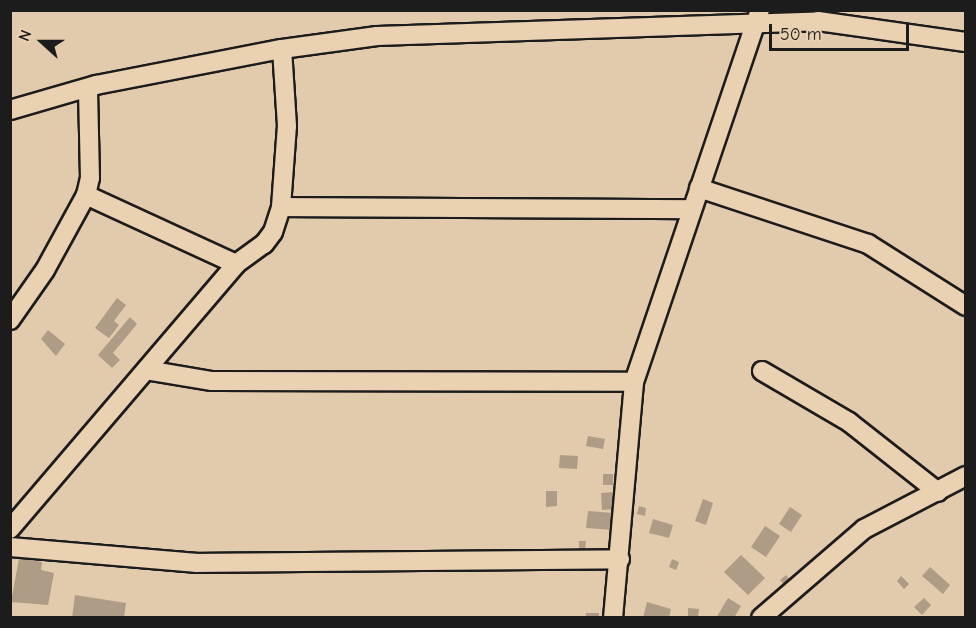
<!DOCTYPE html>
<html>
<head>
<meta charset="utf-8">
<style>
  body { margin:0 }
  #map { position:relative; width:976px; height:628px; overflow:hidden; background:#e2caac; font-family:"Comic Neue",sans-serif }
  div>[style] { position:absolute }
  .building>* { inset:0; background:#ae9c86 }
  .roads { filter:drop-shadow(2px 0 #1c1c1c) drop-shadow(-2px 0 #1c1c1c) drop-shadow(0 2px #1c1c1c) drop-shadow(0 -2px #1c1c1c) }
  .street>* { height:18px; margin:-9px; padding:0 9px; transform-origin:9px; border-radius:9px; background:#ead1b2 }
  span { translate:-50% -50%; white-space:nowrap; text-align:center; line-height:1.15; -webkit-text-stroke:5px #ead1b2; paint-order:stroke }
  .frame { position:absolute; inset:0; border:12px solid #1c1c1c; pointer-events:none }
  .north { position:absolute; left:12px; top:12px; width:60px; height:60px; -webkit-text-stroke:4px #ead1b2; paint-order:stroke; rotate:291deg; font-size:16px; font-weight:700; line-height:24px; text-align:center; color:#1c1c1c }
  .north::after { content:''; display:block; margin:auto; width:21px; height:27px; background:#1c1c1c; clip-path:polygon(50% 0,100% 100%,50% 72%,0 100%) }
  .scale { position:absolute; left:769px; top:24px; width:140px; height:27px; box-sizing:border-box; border:3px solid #1c1c1c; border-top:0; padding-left:8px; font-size:18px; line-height:21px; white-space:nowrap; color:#1c1c1c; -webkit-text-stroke:4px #ead1b2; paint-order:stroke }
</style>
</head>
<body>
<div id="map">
  <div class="building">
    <i style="clip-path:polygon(117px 298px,126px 305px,114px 321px,119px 325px,109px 338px,95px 328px)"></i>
    <i style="clip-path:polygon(130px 317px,137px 324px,113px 353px,120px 360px,112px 368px,98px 355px)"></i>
    <i style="clip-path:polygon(48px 330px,65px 344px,56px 356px,41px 339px)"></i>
    <i style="clip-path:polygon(588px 436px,605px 439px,603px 449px,586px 446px)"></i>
    <i style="clip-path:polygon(560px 455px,578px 456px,577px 469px,559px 468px)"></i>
    <i style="clip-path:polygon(603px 474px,613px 474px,613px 485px,603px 485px)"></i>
    <i style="clip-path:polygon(546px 491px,557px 491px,557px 506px,546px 507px)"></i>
    <i style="clip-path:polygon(613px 492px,614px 509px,602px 510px,601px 493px)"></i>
    <i style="clip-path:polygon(703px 499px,713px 503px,706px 525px,695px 521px)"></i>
    <i style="clip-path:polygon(639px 506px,646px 508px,645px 516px,637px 514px)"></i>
    <i style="clip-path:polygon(790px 507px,802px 515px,791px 532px,779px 524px)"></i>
    <i style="clip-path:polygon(588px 511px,613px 513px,612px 530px,586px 528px)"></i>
    <i style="clip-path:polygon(653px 519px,673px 525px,669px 538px,649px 533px)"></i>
    <i style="clip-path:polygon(765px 526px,780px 536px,766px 557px,751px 547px)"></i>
    <i style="clip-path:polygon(579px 541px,586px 541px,585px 551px,579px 551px)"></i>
    <i style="clip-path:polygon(741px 555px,765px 578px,748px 595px,724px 572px)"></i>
    <i style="clip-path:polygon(19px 558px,42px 562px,41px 570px,54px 573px,48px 605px,11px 602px)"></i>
    <i style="clip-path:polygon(672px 559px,679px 562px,676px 570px,669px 567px)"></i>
    <i style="clip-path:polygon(930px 567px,950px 585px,943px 594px,922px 576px)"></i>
    <i style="clip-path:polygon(786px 575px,792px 582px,786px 587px,780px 580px)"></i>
    <i style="clip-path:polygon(901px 576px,909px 584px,904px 589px,897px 581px)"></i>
    <i style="clip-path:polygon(75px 595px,126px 603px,124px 618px,72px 618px)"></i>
    <i style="clip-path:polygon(728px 598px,741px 606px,734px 618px,716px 618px)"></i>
    <i style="clip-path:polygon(924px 598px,931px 605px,922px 615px,914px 607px)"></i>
    <i style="clip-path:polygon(647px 602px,671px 609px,669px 618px,643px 618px)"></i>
    <i style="clip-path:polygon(688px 608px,699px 609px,698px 618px,688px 618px)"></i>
    <i style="clip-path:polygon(586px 613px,599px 613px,599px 618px,586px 618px)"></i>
  </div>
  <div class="roads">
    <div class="street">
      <i style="left:10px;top:110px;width:90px;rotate:-16.2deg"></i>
      <i style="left:96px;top:85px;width:189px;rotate:-11deg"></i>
      <i style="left:282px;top:49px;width:96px;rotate:-7.8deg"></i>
      <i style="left:377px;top:36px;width:441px;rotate:-1.9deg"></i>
      <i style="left:818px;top:21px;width:149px;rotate:8.1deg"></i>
      <i style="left:699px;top:188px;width:178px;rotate:18.3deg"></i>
      <i style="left:868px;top:244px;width:116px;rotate:32.3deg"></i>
      <i style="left:86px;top:195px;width:165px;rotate:24.7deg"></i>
      <i style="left:281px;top:207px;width:409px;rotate:0.3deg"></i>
      <i style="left:10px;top:320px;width:61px;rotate:-55deg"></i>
      <i style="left:45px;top:270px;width:85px;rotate:-61.3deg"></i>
      <i style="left:86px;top:195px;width:17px;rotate:-77deg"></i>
      <i style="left:90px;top:178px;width:90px;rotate:-91.3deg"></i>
      <i style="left:146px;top:370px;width:67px;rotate:9.5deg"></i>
      <i style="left:212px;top:381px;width:422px;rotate:0.1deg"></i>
      <i style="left:762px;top:371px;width:101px;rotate:30.4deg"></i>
      <i style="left:849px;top:422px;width:113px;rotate:38.2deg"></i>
      <i style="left:10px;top:529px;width:348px;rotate:-49.5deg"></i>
      <i style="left:236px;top:264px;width:34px;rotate:-36deg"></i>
      <i style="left:264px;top:244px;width:15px;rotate:-53deg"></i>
      <i style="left:273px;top:232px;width:26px;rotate:-72deg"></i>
      <i style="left:281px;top:207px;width:81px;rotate:-85.8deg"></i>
      <i style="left:287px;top:126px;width:77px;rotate:-93.7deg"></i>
      <i style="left:10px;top:547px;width:188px;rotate:4.9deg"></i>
      <i style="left:197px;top:563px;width:423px;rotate:-0.5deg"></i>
      <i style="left:613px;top:618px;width:237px;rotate:-84.9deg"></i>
      <i style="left:634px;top:382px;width:393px;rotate:-71.3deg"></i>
      <i style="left:761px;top:618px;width:136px;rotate:-40.8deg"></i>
      <i style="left:864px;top:529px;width:115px;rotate:-27.5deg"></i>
    </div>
  </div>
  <div class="frame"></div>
  <div class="north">N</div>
  <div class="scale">50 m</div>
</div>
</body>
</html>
